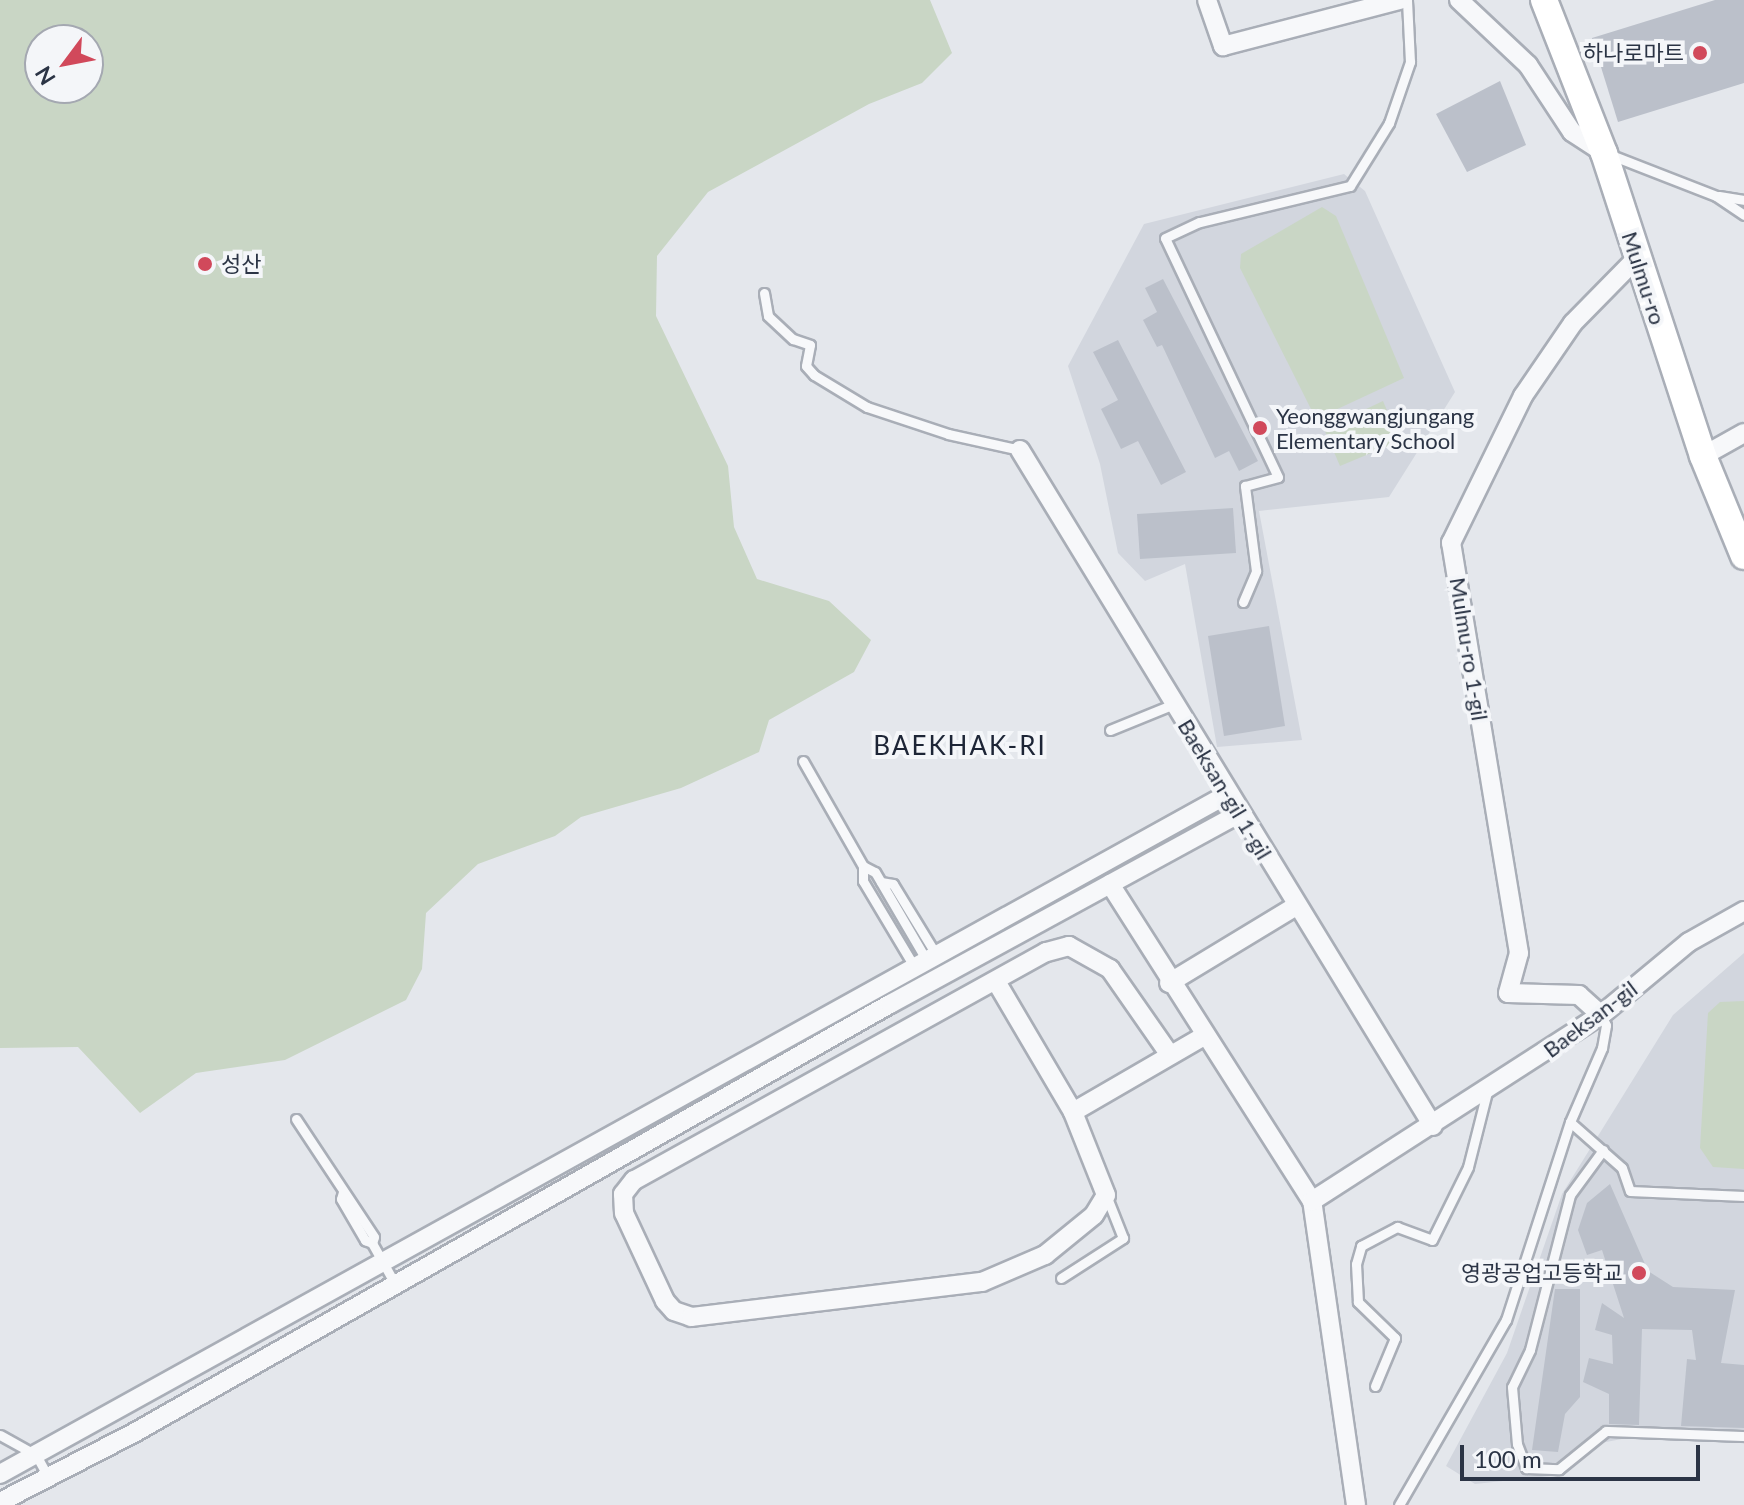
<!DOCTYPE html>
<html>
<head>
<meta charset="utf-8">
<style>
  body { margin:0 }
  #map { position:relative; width:1744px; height:1505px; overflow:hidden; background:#e4e7ec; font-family:Lato,"Noto Sans KR",sans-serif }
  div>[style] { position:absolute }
  .built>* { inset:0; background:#d2d6de }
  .green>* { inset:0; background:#c9d6c5 }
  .building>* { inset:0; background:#bbc0ca }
  .roads { filter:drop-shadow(2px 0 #a9aeb7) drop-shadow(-2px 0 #a9aeb7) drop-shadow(0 2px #a9aeb7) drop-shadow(0 -2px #a9aeb7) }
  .service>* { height:9px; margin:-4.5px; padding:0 4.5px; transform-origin:4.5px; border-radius:4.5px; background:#f7f8fa }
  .minor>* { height:18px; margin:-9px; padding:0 9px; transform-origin:9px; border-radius:9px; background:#f7f8fa }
  .secondary>* { height:26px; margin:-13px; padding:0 13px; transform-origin:13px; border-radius:13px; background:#fff }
  .dots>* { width:22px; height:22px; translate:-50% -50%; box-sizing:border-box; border:4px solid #f4f6f9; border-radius:50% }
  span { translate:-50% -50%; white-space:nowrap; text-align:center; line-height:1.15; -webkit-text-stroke:8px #f4f6f9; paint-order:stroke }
  .poi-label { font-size:22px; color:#2b3445 }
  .right { translate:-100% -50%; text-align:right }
  .left { translate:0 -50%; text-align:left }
  .street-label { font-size:22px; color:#2b3445 }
  .quarter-label { font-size:26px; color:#1d2536; letter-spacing:2px }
  .north { position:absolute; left:24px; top:24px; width:80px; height:80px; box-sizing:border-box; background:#f4f6f9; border:2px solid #a4a8b1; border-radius:50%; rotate:238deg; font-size:22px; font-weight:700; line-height:32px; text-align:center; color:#2b3445 }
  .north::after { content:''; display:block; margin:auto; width:28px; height:36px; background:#d1495b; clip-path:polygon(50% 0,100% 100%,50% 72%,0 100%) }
  .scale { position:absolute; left:1460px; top:1445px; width:240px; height:36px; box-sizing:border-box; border:4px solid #2b3445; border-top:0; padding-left:10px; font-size:24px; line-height:28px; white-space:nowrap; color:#2b3445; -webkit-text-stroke:6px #f4f6f9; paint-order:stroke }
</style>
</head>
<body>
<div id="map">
  <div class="built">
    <i style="clip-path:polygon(1344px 174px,1365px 191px,1455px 392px,1389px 497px,1259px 511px,1302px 740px,1217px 747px,1185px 564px,1145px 581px,1118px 553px,1100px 464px,1068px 366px,1144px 224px)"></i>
    <i style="clip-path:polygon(1744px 953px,1744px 1442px,1632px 1437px,1601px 1443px,1560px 1475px,1475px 1484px,1446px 1466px,1507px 1353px,1562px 1194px,1673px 1015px)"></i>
  </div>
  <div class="green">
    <i style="clip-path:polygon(evenodd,0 0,930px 0,952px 53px,922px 83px,869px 104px,708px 192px,657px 256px,656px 316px,728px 466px,734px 527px,757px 579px,829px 601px,871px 640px,854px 672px,769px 720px,759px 752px,681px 788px,581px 817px,555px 836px,478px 864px,426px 913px,422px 969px,406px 1000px,285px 1060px,196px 1073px,140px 1113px,78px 1047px,0 1048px,0 0,40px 40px,88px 40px,88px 88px,40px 88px,40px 40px)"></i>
    <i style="clip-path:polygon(1322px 207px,1336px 216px,1404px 378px,1316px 419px,1240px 268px,1241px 254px)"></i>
    <i style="clip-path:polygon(1383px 401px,1400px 441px,1340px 466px,1324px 429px)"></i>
    <i style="clip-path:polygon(1744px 1001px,1744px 1169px,1713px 1167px,1700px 1148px,1708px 1013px,1720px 1002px)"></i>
  </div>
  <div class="building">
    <i style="clip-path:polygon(1715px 0,1744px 0,1744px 83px,1618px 122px,1592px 38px)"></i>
    <i style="clip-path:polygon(1500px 81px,1526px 145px,1467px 172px,1436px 114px)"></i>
    <i style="clip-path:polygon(1163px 279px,1258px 461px,1239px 471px,1229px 451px,1215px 458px,1162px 345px,1157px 347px,1143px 320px,1157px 312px,1145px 288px)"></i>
    <i style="clip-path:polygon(1118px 340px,1186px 472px,1161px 485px,1138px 441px,1121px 449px,1101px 409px,1118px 400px,1093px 352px)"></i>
    <i style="clip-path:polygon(1233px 508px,1236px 553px,1140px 559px,1137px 514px)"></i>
    <i style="clip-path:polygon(1269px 626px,1285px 726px,1224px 736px,1208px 636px)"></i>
    <i style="clip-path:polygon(1610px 1184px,1648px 1271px,1673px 1287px,1735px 1290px,1721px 1363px,1744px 1365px,1744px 1428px,1681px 1426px,1687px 1359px,1696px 1360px,1692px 1330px,1642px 1329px,1639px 1425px,1609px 1424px,1609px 1394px,1583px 1382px,1589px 1358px,1613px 1364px,1612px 1335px,1595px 1330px,1602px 1303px,1624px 1318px,1602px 1250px,1587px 1255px,1578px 1230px,1587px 1203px)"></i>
    <i style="clip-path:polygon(1555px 1289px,1580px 1289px,1580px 1397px,1565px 1414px,1558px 1452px,1532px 1450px)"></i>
  </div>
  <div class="roads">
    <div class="service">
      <i style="left:1611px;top:155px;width:113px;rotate:21.3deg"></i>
      <i style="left:1716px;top:196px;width:34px;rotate:34deg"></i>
      <i style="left:1719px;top:196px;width:25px;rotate:9deg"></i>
      <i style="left:764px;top:293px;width:23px;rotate:80deg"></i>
      <i style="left:768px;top:316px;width:34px;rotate:43deg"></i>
      <i style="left:793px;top:339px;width:18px;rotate:19deg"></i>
      <i style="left:810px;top:345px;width:21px;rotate:101deg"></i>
      <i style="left:806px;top:366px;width:12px;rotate:48deg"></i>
      <i style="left:814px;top:375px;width:62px;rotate:31.1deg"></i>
      <i style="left:867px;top:407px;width:85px;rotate:18.4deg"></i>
      <i style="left:948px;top:434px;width:74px;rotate:12.5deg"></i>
      <i style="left:1243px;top:602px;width:34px;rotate:-67deg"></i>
      <i style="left:1256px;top:571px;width:86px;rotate:-97.4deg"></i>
      <i style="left:1245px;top:486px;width:34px;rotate:-15deg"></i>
      <i style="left:1278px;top:477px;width:264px;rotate:-115.3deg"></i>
      <i style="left:1165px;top:238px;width:38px;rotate:-25deg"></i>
      <i style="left:1200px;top:222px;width:154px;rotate:-13.5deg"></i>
      <i style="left:1350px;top:186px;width:74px;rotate:-58.2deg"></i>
      <i style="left:1389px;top:123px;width:65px;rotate:-71deg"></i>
      <i style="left:1410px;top:62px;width:62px;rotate:-92.8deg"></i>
      <i style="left:1110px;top:730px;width:69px;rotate:-22.1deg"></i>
      <i style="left:803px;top:761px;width:121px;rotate:60.3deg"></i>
      <i style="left:863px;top:866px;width:15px;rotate:90deg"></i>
      <i style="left:863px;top:881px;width:101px;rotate:59.1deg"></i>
      <i style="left:863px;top:866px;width:13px;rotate:27deg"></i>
      <i style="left:875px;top:872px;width:103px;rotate:59.7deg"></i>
      <i style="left:881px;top:882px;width:12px;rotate:9deg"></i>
      <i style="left:893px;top:884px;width:84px;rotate:58.6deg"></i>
      <i style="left:296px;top:1119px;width:141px;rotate:56.5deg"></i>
      <i style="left:374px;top:1237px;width:6px;rotate:108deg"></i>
      <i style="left:372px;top:1243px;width:45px;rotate:60.6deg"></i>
      <i style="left:1570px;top:1122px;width:69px;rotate:41.5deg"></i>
      <i style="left:1622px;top:1168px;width:24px;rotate:71deg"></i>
      <i style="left:1630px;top:1191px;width:114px;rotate:2.5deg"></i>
      <i style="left:1603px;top:1150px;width:56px;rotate:126.3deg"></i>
      <i style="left:1570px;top:1195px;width:160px;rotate:104.5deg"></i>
      <i style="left:1530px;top:1350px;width:41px;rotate:115.9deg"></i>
      <i style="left:1512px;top:1387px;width:57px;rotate:85deg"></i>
      <i style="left:1517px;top:1444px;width:26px;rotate:69deg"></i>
      <i style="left:1526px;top:1468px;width:33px;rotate:2deg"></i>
      <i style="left:1559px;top:1469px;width:60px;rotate:-39deg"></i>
      <i style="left:1606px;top:1431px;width:138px;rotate:2.1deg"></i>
      <i style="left:343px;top:1192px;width:7px;rotate:106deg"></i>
      <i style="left:341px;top:1199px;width:48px;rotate:59.7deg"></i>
      <i style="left:365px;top:1240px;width:8px;rotate:23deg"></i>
      <i style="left:1061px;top:1278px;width:74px;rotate:-32.8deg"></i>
      <i style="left:1123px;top:1238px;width:46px;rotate:-111.6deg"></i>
      <i style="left:1375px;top:1386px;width:52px;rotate:-67.4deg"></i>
      <i style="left:1395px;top:1338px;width:52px;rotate:-135.8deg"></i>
      <i style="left:1358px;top:1302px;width:38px;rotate:-93deg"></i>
      <i style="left:1356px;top:1264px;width:19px;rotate:-74deg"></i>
      <i style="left:1361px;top:1246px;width:41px;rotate:-27.8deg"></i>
      <i style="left:1397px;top:1227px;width:37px;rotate:20deg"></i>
      <i style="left:1432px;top:1240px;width:81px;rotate:-63.7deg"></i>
      <i style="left:1468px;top:1167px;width:77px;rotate:-75.8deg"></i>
      <i style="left:0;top:1435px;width:41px;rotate:29.1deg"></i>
      <i style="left:36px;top:1455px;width:25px;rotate:61deg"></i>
      <i style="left:1399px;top:1505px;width:214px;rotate:-60deg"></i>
      <i style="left:1506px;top:1320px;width:208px;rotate:-72.1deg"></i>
      <i style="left:1570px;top:1122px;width:81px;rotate:-66.6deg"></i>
      <i style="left:1602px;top:1048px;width:23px;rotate:-80deg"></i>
      <i style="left:1606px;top:1025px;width:11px;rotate:-117deg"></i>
    </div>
    <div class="minor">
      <i style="left:1207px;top:0;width:49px;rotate:70.8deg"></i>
      <i style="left:1223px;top:46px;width:183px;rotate:-14.6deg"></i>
      <i style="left:1459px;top:0;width:95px;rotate:43.3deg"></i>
      <i style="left:1528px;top:65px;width:80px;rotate:56.7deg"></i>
      <i style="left:1572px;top:132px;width:38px;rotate:33deg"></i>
      <i style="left:1020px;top:450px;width:792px;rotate:58.58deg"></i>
      <i style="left:1703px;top:456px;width:47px;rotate:-29.3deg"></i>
      <i style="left:1110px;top:884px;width:376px;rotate:57.5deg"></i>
      <i style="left:997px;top:983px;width:150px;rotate:59.5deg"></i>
      <i style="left:1169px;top:983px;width:149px;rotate:-31.2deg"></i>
      <i style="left:1601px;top:1015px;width:30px;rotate:-138deg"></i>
      <i style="left:1579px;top:995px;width:71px;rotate:-178.4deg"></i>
      <i style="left:1508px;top:993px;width:41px;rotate:-74.6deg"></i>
      <i style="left:1519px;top:953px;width:416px;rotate:-99.4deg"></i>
      <i style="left:1451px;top:543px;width:164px;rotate:-63.9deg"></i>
      <i style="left:1523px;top:396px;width:88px;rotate:-55.6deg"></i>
      <i style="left:1573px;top:323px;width:90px;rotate:-45.5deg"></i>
      <i style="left:1170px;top:1055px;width:105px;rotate:-124.9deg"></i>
      <i style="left:1110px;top:969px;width:47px;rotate:-150.7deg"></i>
      <i style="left:1069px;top:946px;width:24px;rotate:165deg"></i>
      <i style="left:1046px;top:952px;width:471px;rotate:151deg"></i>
      <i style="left:634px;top:1180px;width:18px;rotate:128deg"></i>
      <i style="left:623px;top:1194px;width:19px;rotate:87deg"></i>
      <i style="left:624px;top:1213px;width:97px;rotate:65deg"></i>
      <i style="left:665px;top:1301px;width:13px;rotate:48deg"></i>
      <i style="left:674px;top:1311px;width:18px;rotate:19deg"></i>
      <i style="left:691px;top:1317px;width:293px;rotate:-6.9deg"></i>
      <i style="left:982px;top:1282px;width:69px;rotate:-23.2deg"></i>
      <i style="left:1045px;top:1255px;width:63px;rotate:-39.2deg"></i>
      <i style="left:1094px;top:1215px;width:23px;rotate:-59deg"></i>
      <i style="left:1106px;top:1195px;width:89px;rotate:-111.7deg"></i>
      <i style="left:1073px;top:1112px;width:151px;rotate:-30.1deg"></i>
      <i style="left:0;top:1474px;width:1404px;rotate:-28.98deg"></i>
      <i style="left:0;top:1502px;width:148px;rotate:-27.3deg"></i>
      <i style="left:132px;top:1434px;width:871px;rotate:-29.57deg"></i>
      <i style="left:890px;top:1004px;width:399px;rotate:-28.6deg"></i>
      <i style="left:1356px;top:1505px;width:307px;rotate:-98.2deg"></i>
      <i style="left:1312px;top:1201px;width:344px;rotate:-32.8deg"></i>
      <i style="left:1601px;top:1015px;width:114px;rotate:-39.7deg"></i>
      <i style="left:1689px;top:942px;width:63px;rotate:-29.4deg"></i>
    </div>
    <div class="secondary">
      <i style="left:1544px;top:0;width:164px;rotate:68.6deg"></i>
      <i style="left:1604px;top:153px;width:319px;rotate:71.9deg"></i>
      <i style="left:1703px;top:456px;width:108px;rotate:67.7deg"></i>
    </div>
  </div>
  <div class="dots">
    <i style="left:1700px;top:53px;background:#d1495b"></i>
    <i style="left:205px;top:264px;background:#d1495b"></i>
    <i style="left:1260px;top:428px;background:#d1495b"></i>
    <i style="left:1639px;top:1273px;background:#d1495b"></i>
  </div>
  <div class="poi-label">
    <span class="right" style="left:1684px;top:53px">하나로마트</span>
    <span class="left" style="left:221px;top:264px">성산</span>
    <span class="left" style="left:1276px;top:428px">Yeonggwangjungang<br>Elementary School</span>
    <span class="right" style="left:1623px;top:1273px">영광공업고등학교</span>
  </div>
  <div class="street-label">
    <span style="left:1644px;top:278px;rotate:72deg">Mulmu-ro</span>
    <span style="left:1469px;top:649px;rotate:81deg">Mulmu-ro 1-gil</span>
    <span style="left:1225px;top:789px;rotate:59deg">Baeksan-gil 1-gil</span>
    <span style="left:1590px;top:1019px;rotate:-37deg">Baeksan-gil</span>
  </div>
  <div class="quarter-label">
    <span style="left:960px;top:746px">BAEKHAK-RI</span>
  </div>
  <div class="north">N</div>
  <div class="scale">100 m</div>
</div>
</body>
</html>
